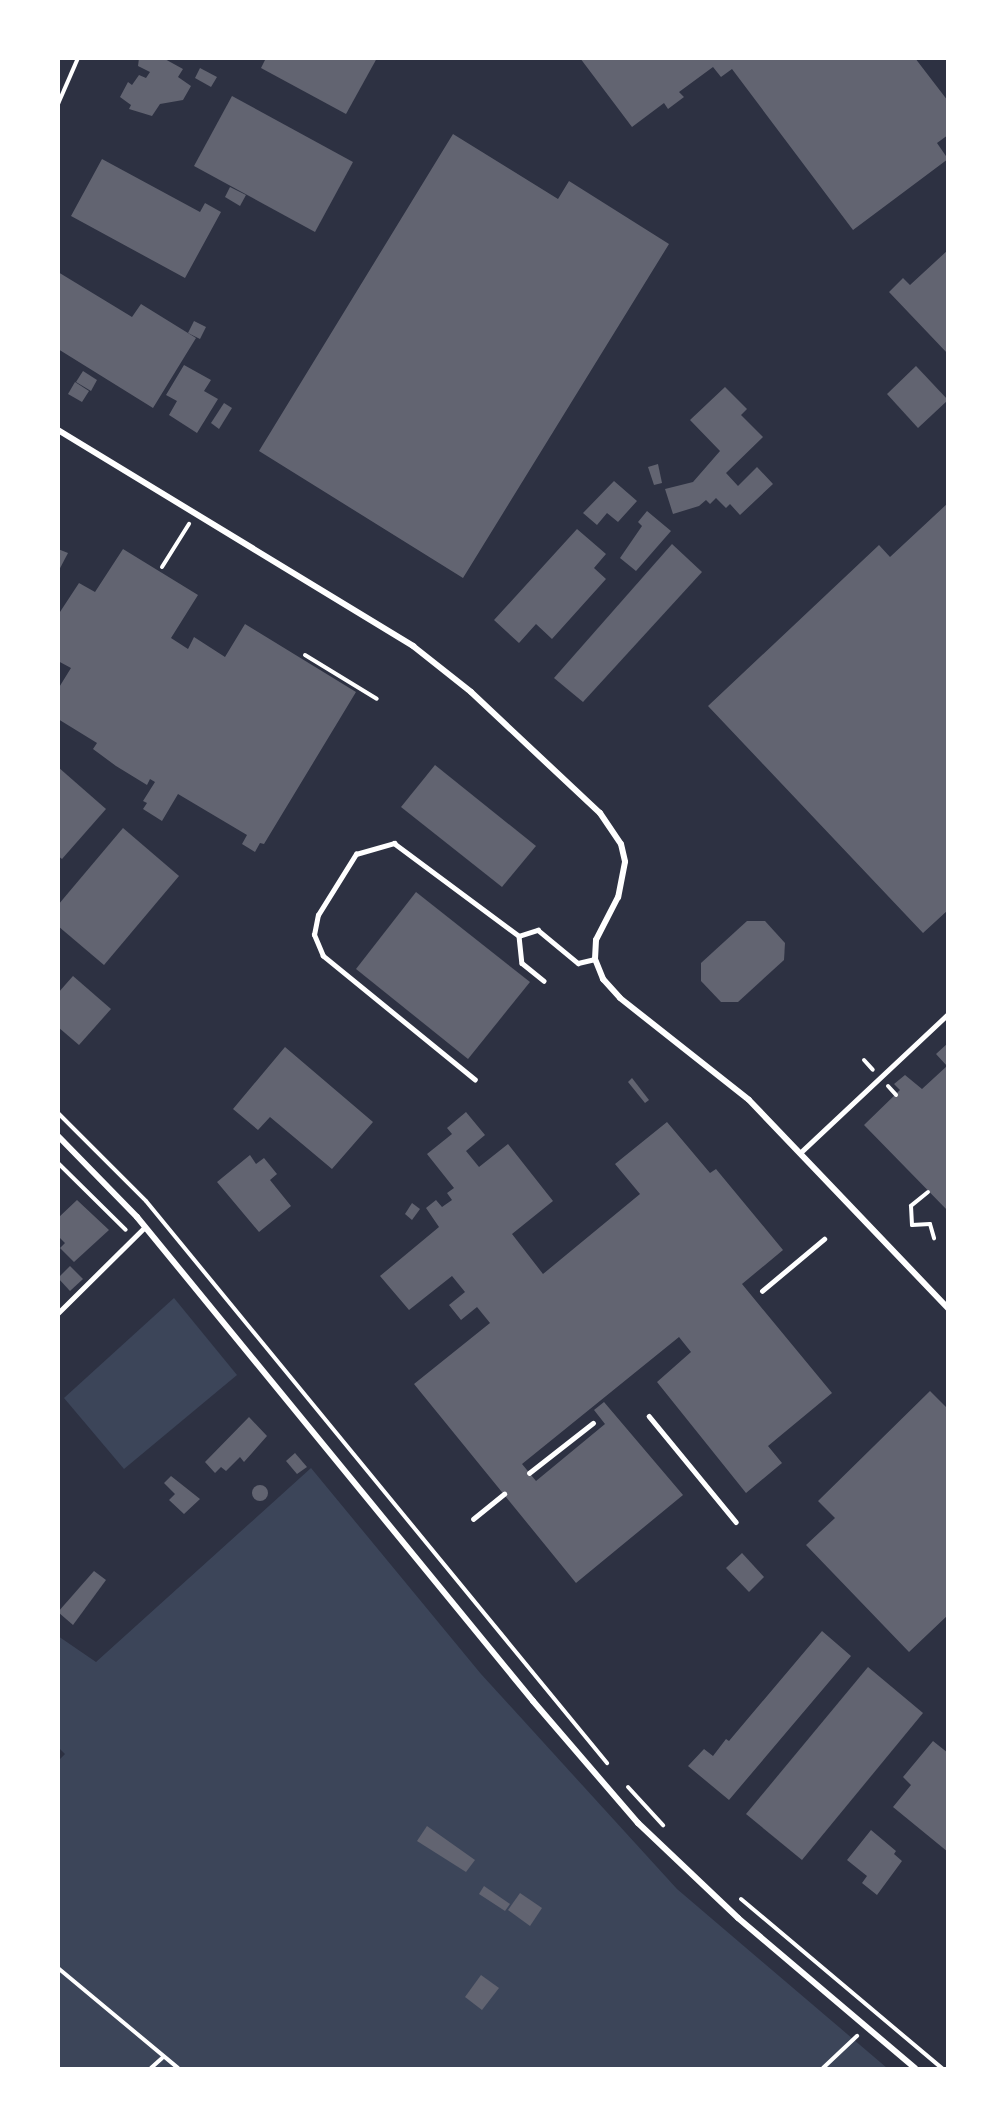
<!DOCTYPE html>
<html>
<head>
<meta charset="utf-8">
<style>
  body { margin:0 }
  #map { position:relative; width:1006px; height:2127px; overflow:hidden; background:#2d3142; font-family:"Fira Sans Condensed",sans-serif }
  div>[style] { position:absolute }
  .green>* { inset:0; background:#3c4559 }
  .building>* { inset:0; background:#626471 }
  .round { border-radius:50% }
  .path>* { height:4px; margin:-2px; padding:0 2px; transform-origin:2px; border-radius:2px; background:#fff }
  .service>* { height:4.5px; margin:-2.25px; padding:0 2.25px; transform-origin:2.25px; border-radius:2.25px; background:#fff }
  .minor>* { height:6px; margin:-3px; padding:0 3px; transform-origin:3px; border-radius:3px; background:#fff }
  span { translate:-50% -50%; white-space:nowrap; text-align:center; line-height:1.15; -webkit-text-stroke:6px #fff; paint-order:stroke }
  .frame { position:absolute; inset:0; border:60px solid #fff; pointer-events:none }
</style>
</head>
<body>
<div id="map">
  <div class="green">
    <i style="clip-path:polygon(174px 1298px,237px 1375px,124px 1469px,64px 1398px)"></i>
    <i style="clip-path:polygon(311px 1468px,481px 1674px,677px 1889px,887px 2068px,59px 2068px,58px 1761px,65px 1754px,59px 1748px,58px 1636px,96px 1662px)"></i>
  </div>
  <div class="building">
    <i style="clip-path:polygon(139px 58px,163px 58px,183px 69px,178px 77px,191px 86px,183px 100px,160px 104px,152px 116px,129px 109px,131px 105px,120px 97px,128px 82px,132px 85px,139px 75px,146px 78px,150px 72px,138px 66px)"></i>
    <i style="clip-path:polygon(266px 58px,377px 58px,346px 114px,261px 68px)"></i>
    <i style="clip-path:polygon(580px 58px,915px 58px,948px 101px,948px 135px,937px 143px,948px 159px,853px 230px,732px 69px,721px 77px,713px 67px,679px 92px,684px 97px,668px 109px,664px 103px,632px 127px)"></i>
    <i style="clip-path:polygon(200px 68px,217px 77px,211px 87px,195px 78px)"></i>
    <i style="clip-path:polygon(232px 96px,353px 162px,315px 232px,194px 166px)"></i>
    <i style="clip-path:polygon(453px 134px,558px 199px,569px 181px,669px 244px,463px 578px,259px 451px)"></i>
    <i style="clip-path:polygon(102px 159px,200px 212px,205px 203px,221px 212px,185px 278px,71px 216px)"></i>
    <i style="clip-path:polygon(230px 187px,246px 195px,240px 206px,225px 197px)"></i>
    <i style="clip-path:polygon(948px 250px,948px 354px,889px 292px,903px 278px,910px 285px)"></i>
    <i style="clip-path:polygon(58px 272px,132px 317px,141px 304px,196px 338px,153px 408px,58px 349px)"></i>
    <i style="clip-path:polygon(194px 321px,206px 327px,200px 339px,188px 333px)"></i>
    <i style="clip-path:polygon(184px 365px,211px 380px,204px 391px,218px 399px,197px 433px,169px 415px,177px 401px,166px 395px)"></i>
    <i style="clip-path:polygon(916px 366px,948px 400px,918px 428px,887px 394px)"></i>
    <i style="clip-path:polygon(83px 371px,97px 380px,91px 391px,76px 382px)"></i>
    <i style="clip-path:polygon(75px 382px,89px 391px,82px 402px,68px 394px)"></i>
    <i style="clip-path:polygon(725px 387px,747px 409px,741px 415px,763px 437px,726px 473px,738px 486px,757px 467px,773px 484px,740px 515px,730px 504px,726px 508px,716px 498px,710px 504px,706px 500px,699px 506px,673px 514px,665px 489px,693px 482px,720px 451px,690px 420px)"></i>
    <i style="clip-path:polygon(224px 403px,232px 408px,219px 429px,211px 423px)"></i>
    <i style="clip-path:polygon(658px 464px,662px 483px,654px 485px,648px 467px)"></i>
    <i style="clip-path:polygon(614px 481px,637px 501px,618px 522px,607px 513px,597px 525px,583px 513px)"></i>
    <i style="clip-path:polygon(948px 503px,948px 910px,923px 933px,708px 706px,879px 545px,890px 557px)"></i>
    <i style="clip-path:polygon(647px 511px,671px 531px,636px 571px,620px 558px,642px 526px,638px 522px)"></i>
    <i style="clip-path:polygon(577px 529px,606px 554px,594px 568px,606px 579px,552px 639px,536px 624px,519px 643px,494px 620px)"></i>
    <i style="clip-path:polygon(672px 544px,702px 572px,583px 702px,554px 678px)"></i>
    <i style="clip-path:polygon(58px 549px,68px 553px,58px 572px)"></i>
    <i style="clip-path:polygon(123px 549px,198px 595px,171px 638px,188px 649px,194px 637px,225px 657px,245px 624px,356px 692px,264px 844px,260px 843px,255px 852px,242px 844px,247px 835px,178px 794px,162px 821px,143px 809px,147px 803px,143px 801px,155px 782px,150px 779px,147px 785px,116px 766px,93px 749px,97px 743px,58px 719px,58px 689px,71px 668px,58px 661px,58px 615px,79px 583px,95px 592px)"></i>
    <i style="clip-path:polygon(435px 765px,536px 846px,502px 887px,401px 807px)"></i>
    <i style="clip-path:polygon(58px 767px,106px 809px,62px 859px,58px 856px)"></i>
    <i style="clip-path:polygon(123px 828px,179px 876px,104px 965px,58px 926px,58px 905px)"></i>
    <i style="clip-path:polygon(416px 892px,530px 982px,468px 1059px,356px 969px)"></i>
    <i style="clip-path:polygon(747px 921px,765px 921px,785px 943px,784px 960px,738px 1002px,721px 1002px,701px 981px,701px 963px)"></i>
    <i style="clip-path:polygon(73px 976px,111px 1009px,79px 1045px,58px 1027px,58px 993px)"></i>
    <i style="clip-path:polygon(948px 1043px,948px 1211px,864px 1125px,900px 1090px,894px 1084px,905px 1075px,922px 1089px,947px 1066px,936px 1054px)"></i>
    <i style="clip-path:polygon(285px 1047px,373px 1122px,332px 1169px,270px 1117px,258px 1130px,233px 1109px)"></i>
    <i style="clip-path:polygon(632px 1078px,649px 1100px,645px 1103px,628px 1082px)"></i>
    <i style="clip-path:polygon(466px 1112px,485px 1135px,466px 1151px,479px 1167px,508px 1144px,553px 1201px,512px 1234px,543px 1274px,640px 1194px,615px 1164px,667px 1122px,710px 1173px,716px 1169px,783px 1250px,742px 1284px,832px 1393px,768px 1446px,782px 1463px,746px 1493px,657px 1382px,691px 1352px,679px 1337px,522px 1464px,536px 1481px,605px 1424px,594px 1410px,604px 1402px,683px 1495px,576px 1583px,414px 1384px,490px 1323px,477px 1307px,461px 1320px,449px 1305px,465px 1292px,452px 1276px,409px 1310px,380px 1276px,439px 1227px,426px 1208px,436px 1200px,442px 1207px,452px 1200px,447px 1193px,454px 1188px,427px 1154px,452px 1134px,447px 1128px)"></i>
    <i style="clip-path:polygon(250px 1155px,256px 1164px,264px 1158px,277px 1174px,270px 1180px,291px 1206px,259px 1232px,217px 1182px)"></i>
    <i style="clip-path:polygon(77px 1200px,109px 1230px,74px 1262px,60px 1248px,65px 1243px,58px 1236px,58px 1218px)"></i>
    <i style="clip-path:polygon(412px 1203px,420px 1209px,412px 1220px,405px 1214px)"></i>
    <i style="clip-path:polygon(70px 1266px,83px 1279px,70px 1291px,58px 1278px)"></i>
    <i style="clip-path:polygon(930px 1391px,948px 1409px,948px 1615px,909px 1652px,806px 1545px,835px 1518px,818px 1501px)"></i>
    <i style="clip-path:polygon(249px 1417px,267px 1436px,244px 1462px,240px 1457px,226px 1471px,221px 1467px,215px 1473px,205px 1462px)"></i>
    <i style="clip-path:polygon(295px 1453px,307px 1467px,297px 1474px,286px 1461px)"></i>
    <i style="clip-path:polygon(171px 1476px,200px 1499px,184px 1514px,169px 1500px,175px 1494px,164px 1483px)"></i>
    <i class="round" style="left:252px;top:1485px;width:16px;height:16px"></i>
    <i style="clip-path:polygon(742px 1553px,764px 1577px,749px 1592px,726px 1568px)"></i>
    <i style="clip-path:polygon(94px 1571px,106px 1580px,73px 1625px,58px 1612px)"></i>
    <i style="clip-path:polygon(822px 1631px,851px 1656px,729px 1800px,688px 1766px,704px 1749px,713px 1756px,726px 1739px,729px 1741px)"></i>
    <i style="clip-path:polygon(868px 1667px,923px 1713px,802px 1860px,746px 1814px)"></i>
    <i style="clip-path:polygon(933px 1741px,948px 1753px,948px 1852px,893px 1807px,911px 1785px,903px 1777px)"></i>
    <i style="clip-path:polygon(427px 1826px,475px 1860px,466px 1872px,417px 1841px)"></i>
    <i style="clip-path:polygon(871px 1830px,896px 1851px,894px 1854px,902px 1861px,877px 1895px,862px 1883px,867px 1876px,847px 1860px)"></i>
    <i style="clip-path:polygon(484px 1886px,510px 1904px,505px 1911px,479px 1894px)"></i>
    <i style="clip-path:polygon(520px 1893px,542px 1908px,530px 1926px,508px 1910px)"></i>
    <i style="clip-path:polygon(481px 1975px,499px 1988px,482px 2010px,465px 1997px)"></i>
  </div>
  <div class="path">
    <i style="left:58px;top:104px;width:50px;rotate:-66.5deg"></i>
    <i style="left:162px;top:567px;width:51px;rotate:-57.9deg"></i>
    <i style="left:305px;top:655px;width:84px;rotate:31.4deg"></i>
    <i style="left:864px;top:1060px;width:13px;rotate:48deg"></i>
    <i style="left:888px;top:1086px;width:12px;rotate:48deg"></i>
    <i style="left:58px;top:1113px;width:124px;rotate:45deg"></i>
    <i style="left:146px;top:1201px;width:727px;rotate:50.64deg"></i>
    <i style="left:58px;top:1163px;width:95px;rotate:44.6deg"></i>
    <i style="left:928px;top:1192px;width:22px;rotate:141deg"></i>
    <i style="left:911px;top:1206px;width:19px;rotate:87deg"></i>
    <i style="left:912px;top:1225px;width:18px;rotate:-3deg"></i>
    <i style="left:930px;top:1224px;width:15px;rotate:74deg"></i>
    <i style="left:628px;top:1787px;width:52px;rotate:47.4deg"></i>
    <i style="left:741px;top:1899px;width:263px;rotate:40.1deg"></i>
    <i style="left:58px;top:1968px;width:156px;rotate:39.8deg"></i>
    <i style="left:151px;top:2068px;width:15px;rotate:-42deg"></i>
    <i style="left:823px;top:2068px;width:47px;rotate:-43.3deg"></i>
  </div>
  <div class="service">
    <i style="left:519px;top:936px;width:20px;rotate:-18deg"></i>
    <i style="left:538px;top:930px;width:52px;rotate:39.5deg"></i>
    <i style="left:578px;top:963px;width:17px;rotate:-13deg"></i>
    <i style="left:475px;top:1080px;width:196px;rotate:-140.8deg"></i>
    <i style="left:323px;top:956px;width:23px;rotate:-113deg"></i>
    <i style="left:314px;top:935px;width:20px;rotate:-79deg"></i>
    <i style="left:318px;top:915px;width:72px;rotate:-58.1deg"></i>
    <i style="left:356px;top:854px;width:40px;rotate:-16deg"></i>
    <i style="left:394px;top:843px;width:156px;rotate:36.6deg"></i>
    <i style="left:519px;top:936px;width:27px;rotate:84deg"></i>
    <i style="left:522px;top:963px;width:28px;rotate:39deg"></i>
    <i style="left:800px;top:1153px;width:203px;rotate:-43.2deg"></i>
    <i style="left:762px;top:1291px;width:81px;rotate:-40deg"></i>
    <i style="left:58px;top:1313px;width:122px;rotate:-44.7deg"></i>
    <i style="left:649px;top:1416px;width:137px;rotate:50.6deg"></i>
    <i style="left:529px;top:1473px;width:81px;rotate:-38deg"></i>
    <i style="left:473px;top:1519px;width:40px;rotate:-39deg"></i>
  </div>
  <div class="minor">
    <i style="left:58px;top:430px;width:416px;rotate:31.3deg"></i>
    <i style="left:413px;top:646px;width:74px;rotate:38.4deg"></i>
    <i style="left:471px;top:692px;width:177px;rotate:43.2deg"></i>
    <i style="left:600px;top:813px;width:37px;rotate:56deg"></i>
    <i style="left:621px;top:844px;width:18px;rotate:77deg"></i>
    <i style="left:625px;top:862px;width:36px;rotate:101deg"></i>
    <i style="left:618px;top:897px;width:48px;rotate:117.1deg"></i>
    <i style="left:596px;top:940px;width:19px;rotate:93deg"></i>
    <i style="left:595px;top:959px;width:22px;rotate:68deg"></i>
    <i style="left:603px;top:979px;width:25px;rotate:48deg"></i>
    <i style="left:620px;top:998px;width:164px;rotate:38.3deg"></i>
    <i style="left:749px;top:1100px;width:288px;rotate:46.3deg"></i>
    <i style="left:58px;top:1136px;width:113px;rotate:45.7deg"></i>
    <i style="left:137px;top:1217px;width:625px;rotate:50.71deg"></i>
    <i style="left:533px;top:1701px;width:161px;rotate:49.3deg"></i>
    <i style="left:638px;top:1823px;width:138px;rotate:43.5deg"></i>
    <i style="left:738px;top:1918px;width:232px;rotate:40.3deg"></i>
  </div>
  <div class="frame"></div>
</div>
</body>
</html>
